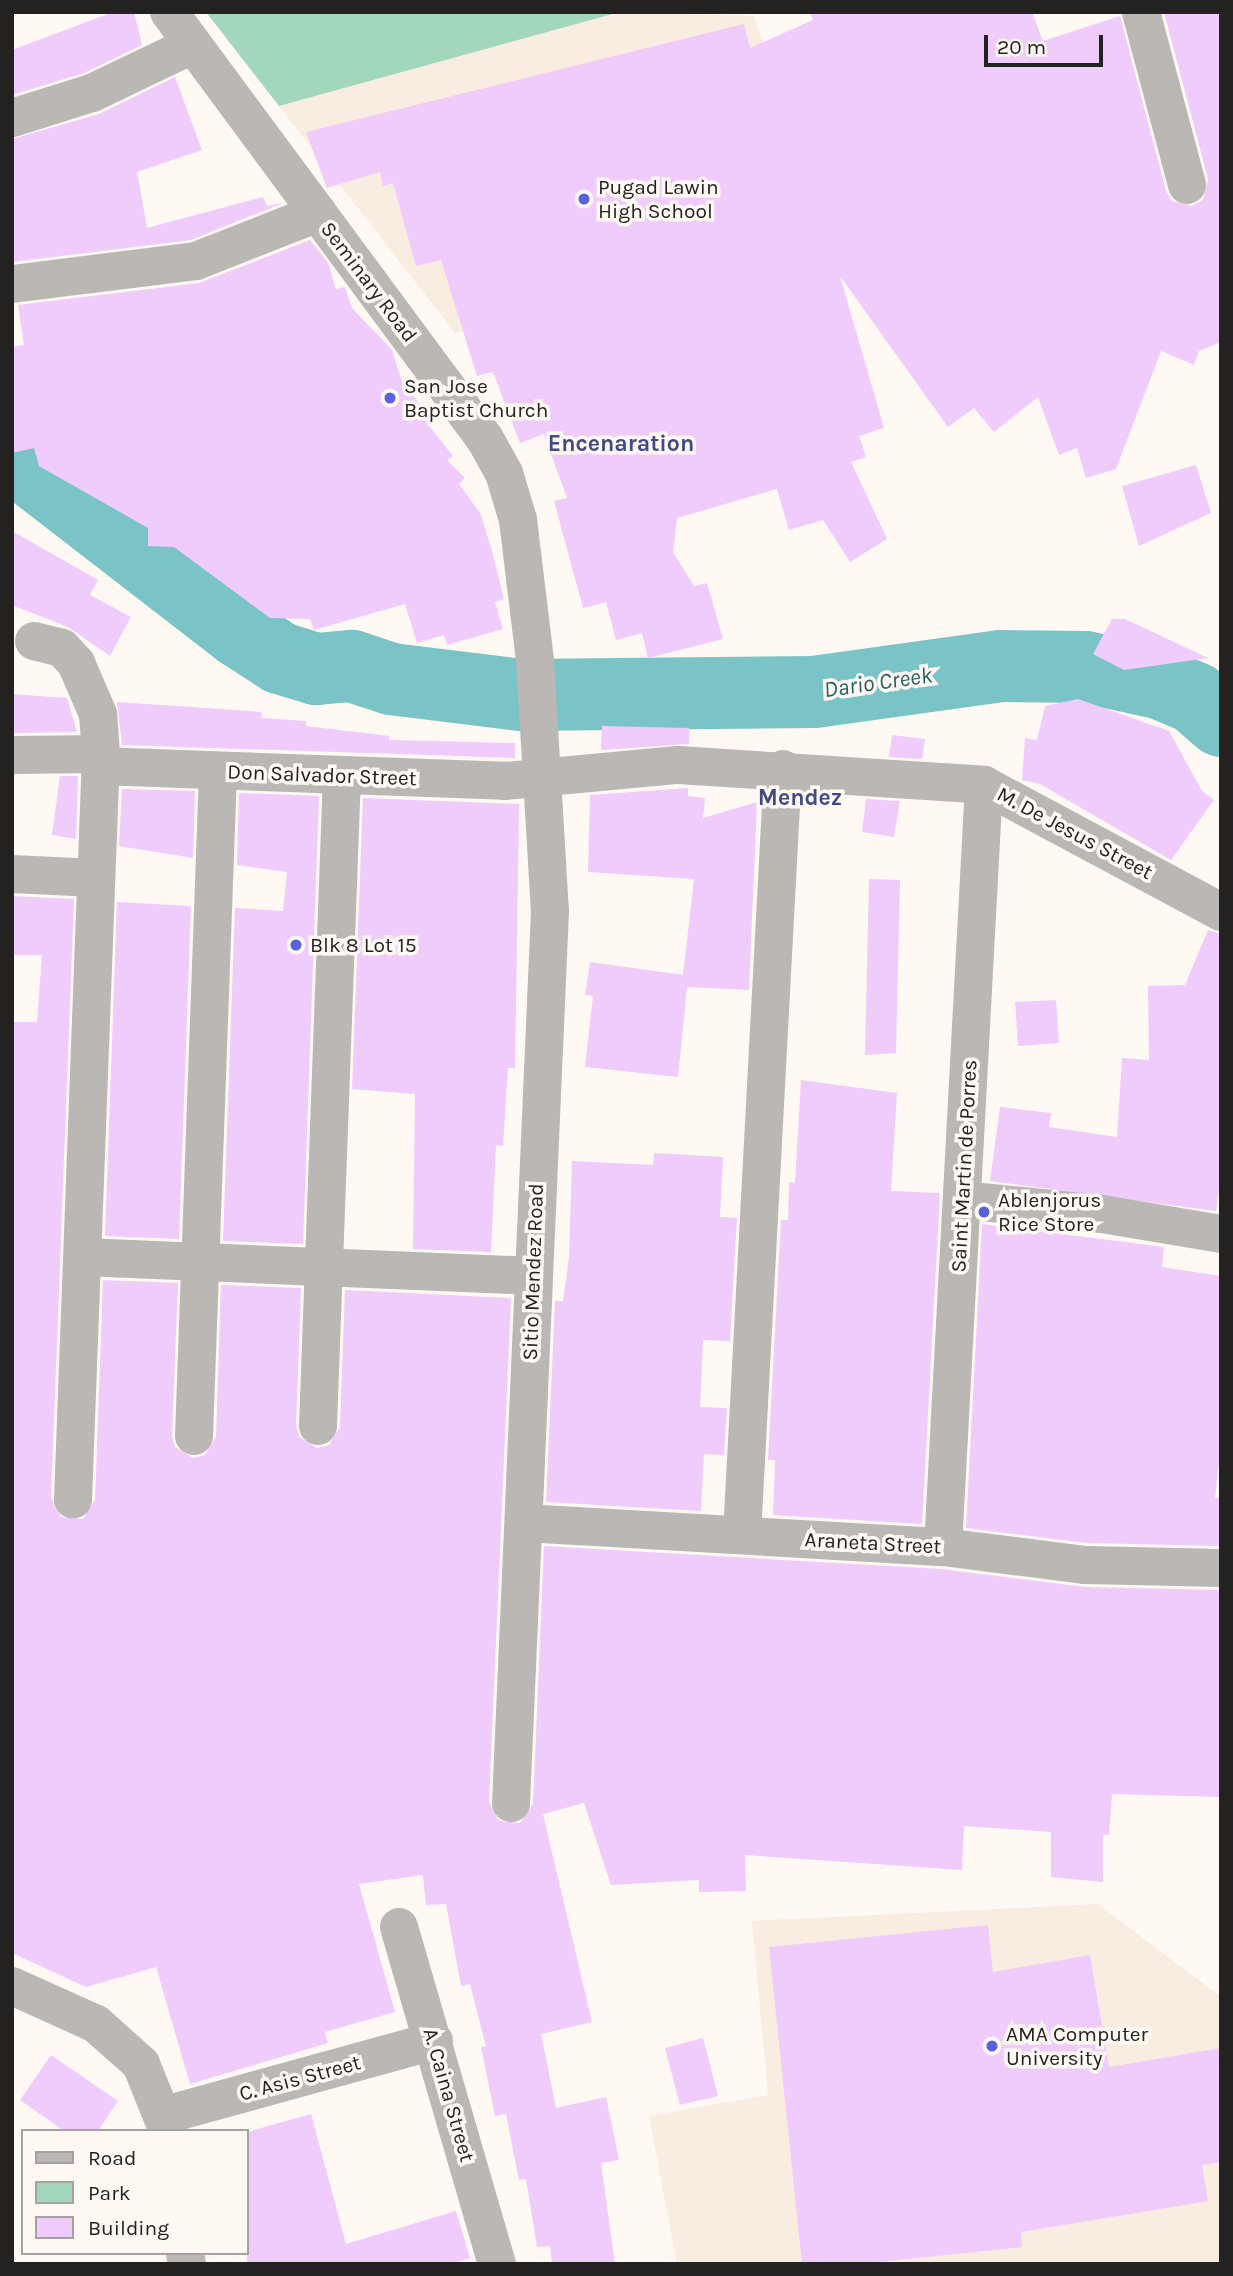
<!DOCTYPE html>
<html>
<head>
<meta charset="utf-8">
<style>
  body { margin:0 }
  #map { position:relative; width:1233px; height:2276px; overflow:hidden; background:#fff8f3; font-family:Karla,sans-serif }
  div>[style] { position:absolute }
  .built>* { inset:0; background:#f9ece1 }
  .green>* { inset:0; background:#a2d7bc }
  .river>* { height:72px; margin:-36px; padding:0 36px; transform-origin:36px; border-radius:36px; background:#7ac4c7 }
  .building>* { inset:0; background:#efccfb }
  .minor>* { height:38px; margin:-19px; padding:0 19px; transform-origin:19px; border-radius:19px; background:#bab7b5 }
  .dots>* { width:19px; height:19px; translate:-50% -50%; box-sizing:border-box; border:4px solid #fff8f3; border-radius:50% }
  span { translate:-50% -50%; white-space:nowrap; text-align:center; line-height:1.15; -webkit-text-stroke:7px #fff8f3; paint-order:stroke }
  .poi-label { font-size:21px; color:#242220 }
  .left { translate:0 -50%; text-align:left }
  .street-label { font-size:21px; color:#242220 }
  .neighbourhood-label { font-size:23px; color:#414a86; font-weight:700 }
  .water-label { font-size:23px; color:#236163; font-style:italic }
  .frame { position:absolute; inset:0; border:14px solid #242220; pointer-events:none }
  .legend { position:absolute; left:21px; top:2129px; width:228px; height:126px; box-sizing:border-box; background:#fff8f3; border:2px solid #a7a29f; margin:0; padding:9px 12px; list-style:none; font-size:21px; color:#242220 }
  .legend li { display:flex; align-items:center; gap:14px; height:35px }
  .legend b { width:35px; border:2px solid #a7a29f }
  .scale { position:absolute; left:984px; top:35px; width:119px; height:32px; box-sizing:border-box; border:4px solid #242220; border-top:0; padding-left:9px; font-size:21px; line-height:24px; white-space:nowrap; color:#242220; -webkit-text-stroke:5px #fff8f3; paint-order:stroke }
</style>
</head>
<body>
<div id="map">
  <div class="built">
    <i style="clip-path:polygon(620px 12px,754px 16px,830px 241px,455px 333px,279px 106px)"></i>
    <i style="clip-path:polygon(1098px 1904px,1221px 1997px,1221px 2264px,677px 2264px,649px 2116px,768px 2095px,752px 1921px)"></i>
  </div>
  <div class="green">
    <i style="clip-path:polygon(206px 12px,620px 12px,279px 106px)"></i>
  </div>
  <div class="river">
    <i style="left:12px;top:462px;width:18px;rotate:22deg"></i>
    <i style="left:29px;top:469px;width:267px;rotate:37.7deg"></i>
    <i style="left:240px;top:632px;width:48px;rotate:33deg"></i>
    <i style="left:280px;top:658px;width:38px;rotate:17deg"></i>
    <i style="left:316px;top:669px;width:36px;rotate:-5deg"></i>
    <i style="left:352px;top:666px;width:41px;rotate:18.4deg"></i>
    <i style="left:391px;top:679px;width:131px;rotate:7deg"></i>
    <i style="left:521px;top:695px;width:293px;rotate:-0.6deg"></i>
    <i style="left:814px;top:692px;width:189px;rotate:-7.9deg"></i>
    <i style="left:1001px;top:666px;width:84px;rotate:0.7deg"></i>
    <i style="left:1085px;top:667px;width:79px;rotate:12.4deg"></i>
    <i style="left:1162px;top:684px;width:36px;rotate:23deg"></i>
    <i style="left:1195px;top:698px;width:35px;rotate:41deg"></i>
  </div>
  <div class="building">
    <i style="clip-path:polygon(113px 12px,134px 12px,142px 45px,84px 73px,12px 95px,12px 50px)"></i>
    <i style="clip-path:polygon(810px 12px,1032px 12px,1043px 41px,1120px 16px,1166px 191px,1172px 201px,1192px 206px,1203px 200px,1208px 179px,1164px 12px,1221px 12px,1221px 342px,1199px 351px,1194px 365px,1161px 351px,1116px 469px,1086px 478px,1077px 448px,1059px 455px,1038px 397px,994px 432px,974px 408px,948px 427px,840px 276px,884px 428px,859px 436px,866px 457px,851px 462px,887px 539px,850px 562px,823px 520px,789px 530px,777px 489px,677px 518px,673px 552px,694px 586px,707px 583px,723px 639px,648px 658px,642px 633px,616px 640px,606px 602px,583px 608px,554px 501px,567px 498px,544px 434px,520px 443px,493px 372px,477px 376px,441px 260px,416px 266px,393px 183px,383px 186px,380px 172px,327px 188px,306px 132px,744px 24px,750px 48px,813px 20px)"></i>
    <i style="clip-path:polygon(175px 77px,202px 150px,137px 172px,147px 228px,263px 197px,267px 206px,283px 203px,191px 240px,12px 262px,12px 139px,99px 114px)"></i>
    <i style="clip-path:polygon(310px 240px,328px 263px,336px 289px,345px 287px,352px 308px,392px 350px,401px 379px,432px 421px,427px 423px,453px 456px,447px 460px,465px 478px,459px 484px,480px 513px,492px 551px,504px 599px,495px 602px,503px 629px,447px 645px,444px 635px,417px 643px,405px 604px,314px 630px,310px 619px,270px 618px,174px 547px,148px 546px,148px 528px,39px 466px,34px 448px,12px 453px,12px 347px,24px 345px,18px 305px,199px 283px)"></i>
    <i style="clip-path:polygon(1196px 465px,1211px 513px,1139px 546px,1122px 486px)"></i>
    <i style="clip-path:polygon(12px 531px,98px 580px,90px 595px,131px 617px,110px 656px,68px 627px,12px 605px)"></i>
    <i style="clip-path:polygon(1112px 619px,1125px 619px,1208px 658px,1124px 670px,1093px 654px)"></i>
    <i style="clip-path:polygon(12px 694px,67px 698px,77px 732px,12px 733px)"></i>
    <i style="clip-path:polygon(1078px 699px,1169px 731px,1202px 791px,1214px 800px,1171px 860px,1040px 784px,1022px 780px,1025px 738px,1037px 740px,1045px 706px)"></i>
    <i style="clip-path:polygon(117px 702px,262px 712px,261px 718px,306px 721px,306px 726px,389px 736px,389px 740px,515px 743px,515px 758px,122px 745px)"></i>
    <i style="clip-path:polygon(602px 726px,689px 728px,689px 744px,601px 750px)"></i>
    <i style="clip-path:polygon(892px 735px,925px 739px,922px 759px,889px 757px)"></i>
    <i style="clip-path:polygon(60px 776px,78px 776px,76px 839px,52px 835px)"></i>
    <i style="clip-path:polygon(688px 788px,688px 796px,705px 798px,703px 818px,757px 802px,749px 990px,687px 987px,678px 1077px,585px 1067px,593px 996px,585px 995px,590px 962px,683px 975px,694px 879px,588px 872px,590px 795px)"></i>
    <i style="clip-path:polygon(122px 789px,195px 791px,193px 858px,119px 846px)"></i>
    <i style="clip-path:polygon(239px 793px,319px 796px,303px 1244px,223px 1241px,235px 908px,283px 911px,287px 872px,237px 865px)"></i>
    <i style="clip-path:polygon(363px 798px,519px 804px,515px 1068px,508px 1068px,503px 1146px,496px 1145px,491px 1252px,413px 1249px,415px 1094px,352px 1089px)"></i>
    <i style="clip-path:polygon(866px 799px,900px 801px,894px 837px,862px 832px)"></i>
    <i style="clip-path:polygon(869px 879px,900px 880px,896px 1053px,865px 1055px)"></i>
    <i style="clip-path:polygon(12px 896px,74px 899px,51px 1498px,61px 1517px,83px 1519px,95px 1500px,103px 1280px,178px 1283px,172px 1436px,175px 1447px,193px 1458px,205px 1455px,216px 1437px,221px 1285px,301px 1288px,296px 1425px,299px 1437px,317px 1448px,329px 1445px,340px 1427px,345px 1290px,511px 1298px,489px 1802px,499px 1821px,520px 1823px,533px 1804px,544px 1546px,941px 1569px,1085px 1587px,1221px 1590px,1221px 1797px,1112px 1794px,1109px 1835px,1103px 1834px,1103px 1882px,1051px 1877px,1051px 1832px,964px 1826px,962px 1870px,745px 1855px,746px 1891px,699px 1892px,699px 1880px,611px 1885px,584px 1803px,543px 1814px,592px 2022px,541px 2034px,556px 2108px,606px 2097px,619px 2160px,601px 2163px,615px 2264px,552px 2264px,550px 2246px,537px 2247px,526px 2179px,519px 2180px,506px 2114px,495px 2116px,481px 2047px,486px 2046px,470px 1984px,461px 1986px,446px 1904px,426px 1905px,423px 1875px,359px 1884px,395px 2012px,325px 2032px,328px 2043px,190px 2084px,156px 1967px,86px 1987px,12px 1953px,12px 1022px,37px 1022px,42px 955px,12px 955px)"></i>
    <i style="clip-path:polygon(117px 902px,191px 906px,179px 1239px,105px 1236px)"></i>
    <i style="clip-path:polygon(1208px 930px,1221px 934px,1221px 1174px,1216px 1211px,990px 1181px,1000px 1107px,1051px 1113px,1049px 1127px,1117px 1137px,1122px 1058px,1149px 1060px,1148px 986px,1185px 985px)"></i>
    <i style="clip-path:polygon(1056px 1000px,1059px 1043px,1018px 1046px,1015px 1002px)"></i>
    <i style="clip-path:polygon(801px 1080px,897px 1093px,891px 1191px,940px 1193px,922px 1524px,773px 1515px,775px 1460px,768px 1460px,781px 1220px,788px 1220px,789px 1182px,795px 1183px)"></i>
    <i style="clip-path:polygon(654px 1153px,723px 1157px,720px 1217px,737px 1218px,730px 1341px,703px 1340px,700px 1407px,727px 1408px,724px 1455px,704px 1454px,701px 1511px,546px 1502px,555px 1301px,563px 1301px,569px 1258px,572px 1161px,653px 1165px)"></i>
    <i style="clip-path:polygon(982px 1224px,1164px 1247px,1162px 1267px,1221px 1276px,1221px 1443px,1215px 1498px,1221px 1498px,1221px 1546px,1088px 1543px,966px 1528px)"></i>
    <i style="clip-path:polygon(988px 1925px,993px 1972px,1090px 1955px,1109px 2067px,1221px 2048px,1221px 2162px,1202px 2165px,1208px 2201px,1021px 2232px,1022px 2247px,860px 2264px,802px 2264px,769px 1947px)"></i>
    <i style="clip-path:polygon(703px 2038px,718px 2096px,680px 2105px,665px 2048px)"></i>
    <i style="clip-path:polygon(51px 2055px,118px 2101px,98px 2131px,64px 2131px,20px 2100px)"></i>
    <i style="clip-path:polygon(311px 2114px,346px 2244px,456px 2211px,470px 2258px,451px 2264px,247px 2264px,247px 2132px)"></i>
  </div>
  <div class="minor">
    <i style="left:169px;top:12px;width:531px;rotate:53.5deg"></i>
    <i style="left:485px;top:439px;width:39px;rotate:61deg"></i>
    <i style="left:504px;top:473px;width:49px;rotate:73.4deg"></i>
    <i style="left:518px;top:520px;width:141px;rotate:83.1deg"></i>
    <i style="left:535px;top:660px;width:251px;rotate:86.6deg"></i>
    <i style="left:550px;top:911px;width:893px;rotate:92.5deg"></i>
    <i style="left:1141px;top:12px;width:179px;rotate:75.1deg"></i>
    <i style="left:12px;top:118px;width:84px;rotate:-17.4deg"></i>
    <i style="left:92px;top:93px;width:109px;rotate:-25.6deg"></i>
    <i style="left:12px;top:284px;width:185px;rotate:-7.1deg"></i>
    <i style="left:196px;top:261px;width:131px;rotate:-21.5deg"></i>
    <i style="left:34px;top:641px;width:29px;rotate:14deg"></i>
    <i style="left:62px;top:648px;width:21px;rotate:47deg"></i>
    <i style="left:76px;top:663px;width:56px;rotate:66.7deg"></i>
    <i style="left:98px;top:714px;width:40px;rotate:85.7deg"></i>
    <i style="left:101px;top:754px;width:746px;rotate:92.15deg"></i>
    <i style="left:12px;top:755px;width:89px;rotate:-0.6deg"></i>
    <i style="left:100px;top:766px;width:405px;rotate:2.1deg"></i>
    <i style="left:505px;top:781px;width:174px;rotate:-5.3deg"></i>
    <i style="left:678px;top:765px;width:307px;rotate:3.7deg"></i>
    <i style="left:984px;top:785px;width:269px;rotate:28.2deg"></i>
    <i style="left:12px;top:874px;width:84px;rotate:2.7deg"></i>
    <i style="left:962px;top:1200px;width:141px;rotate:5.7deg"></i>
    <i style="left:1102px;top:1214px;width:121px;rotate:9.5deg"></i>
    <i style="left:83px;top:1257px;width:449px;rotate:2.4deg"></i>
    <i style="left:318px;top:1426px;width:650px;rotate:-87.89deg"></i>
    <i style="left:194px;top:1436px;width:665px;rotate:-87.93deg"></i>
    <i style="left:524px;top:1523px;width:420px;rotate:3.3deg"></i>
    <i style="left:943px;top:1547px;width:144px;rotate:7.2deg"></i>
    <i style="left:1086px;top:1565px;width:135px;rotate:1.3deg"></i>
    <i style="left:742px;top:1535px;width:767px;rotate:-86.94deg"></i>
    <i style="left:943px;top:1547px;width:763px;rotate:-86.92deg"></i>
    <i style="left:399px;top:1927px;width:351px;rotate:73.8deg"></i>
    <i style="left:12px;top:1986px;width:92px;rotate:24.3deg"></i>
    <i style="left:96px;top:2024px;width:60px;rotate:41.6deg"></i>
    <i style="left:141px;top:2064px;width:72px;rotate:68.1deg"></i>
    <i style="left:165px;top:2115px;width:279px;rotate:-15.4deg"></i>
    <i style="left:185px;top:2253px;width:11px;rotate:80deg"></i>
  </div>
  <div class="dots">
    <i style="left:584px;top:199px;background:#5962da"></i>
    <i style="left:390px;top:398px;background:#5962da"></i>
    <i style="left:296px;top:945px;background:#5962da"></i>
    <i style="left:984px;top:1212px;background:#5962da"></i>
    <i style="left:992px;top:2046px;background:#5962da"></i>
  </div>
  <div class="poi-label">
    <span class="left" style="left:598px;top:199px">Pugad Lawin<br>High School</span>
    <span class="left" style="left:404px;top:398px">San Jose<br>Baptist Church</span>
    <span class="left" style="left:310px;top:945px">Blk 8 Lot 15</span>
    <span class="left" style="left:998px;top:1212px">Ablenjorus<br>Rice Store</span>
    <span class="left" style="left:1006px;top:2046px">AMA Computer<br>University</span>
  </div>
  <div class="street-label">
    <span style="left:369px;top:282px;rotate:53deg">Seminary Road</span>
    <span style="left:322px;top:775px;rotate:2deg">Don Salvador Street</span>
    <span style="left:1075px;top:833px;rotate:28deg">M. De Jesus Street</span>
    <span style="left:964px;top:1166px;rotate:-87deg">Saint Martin de Porres</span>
    <span style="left:533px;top:1272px;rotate:-88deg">Sitio Mendez Road</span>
    <span style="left:873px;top:1543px;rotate:3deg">Araneta Street</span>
    <span style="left:300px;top:2078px;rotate:-15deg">C. Asis Street</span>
    <span style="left:449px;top:2095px;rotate:74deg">A. Caina Street</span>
  </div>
  <div class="neighbourhood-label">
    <span style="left:621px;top:444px">Encenaration</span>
    <span style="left:800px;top:798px">Mendez</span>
  </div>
  <div class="water-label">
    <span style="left:878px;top:683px;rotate:-8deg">Dario Creek</span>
  </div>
  <div class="frame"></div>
  <ul class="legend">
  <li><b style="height:9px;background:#bab7b5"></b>Road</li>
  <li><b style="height:19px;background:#a2d7bc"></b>Park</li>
  <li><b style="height:19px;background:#efccfb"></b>Building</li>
  </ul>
  <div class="scale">20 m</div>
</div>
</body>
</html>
